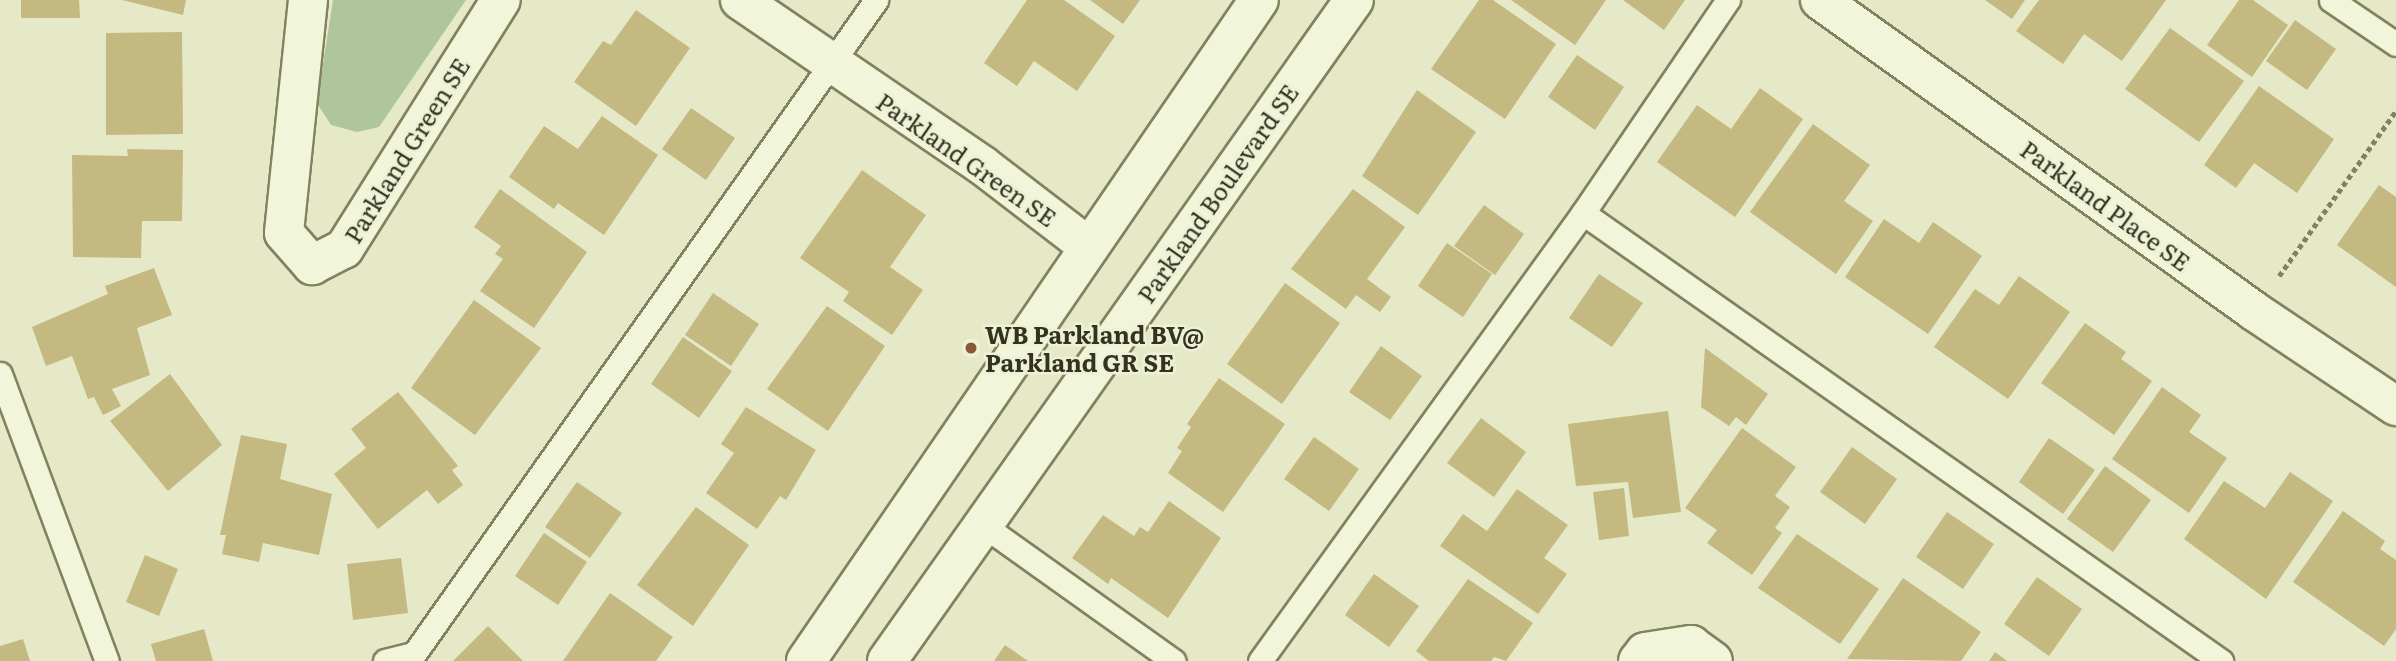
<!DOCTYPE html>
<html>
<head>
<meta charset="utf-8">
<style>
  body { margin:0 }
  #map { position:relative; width:2396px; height:661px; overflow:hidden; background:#e5e9c7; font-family:Literata,serif }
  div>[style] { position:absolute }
  .green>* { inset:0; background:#afc69c }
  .building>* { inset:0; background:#c3b981 }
  .path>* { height:4.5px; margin-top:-2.25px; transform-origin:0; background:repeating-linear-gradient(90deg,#83815e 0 5px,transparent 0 8.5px) }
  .roads { filter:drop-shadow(2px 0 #83815e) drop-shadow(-2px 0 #83815e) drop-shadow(0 2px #83815e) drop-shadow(0 -2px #83815e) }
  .service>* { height:23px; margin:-11.5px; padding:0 11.5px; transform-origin:11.5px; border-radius:11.5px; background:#f1f5d9 }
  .minor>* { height:38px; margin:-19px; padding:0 19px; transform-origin:19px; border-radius:19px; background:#f1f5d9 }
  .tertiary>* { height:38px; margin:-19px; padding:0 19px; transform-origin:19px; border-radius:19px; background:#f1f5d9 }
  .dots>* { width:19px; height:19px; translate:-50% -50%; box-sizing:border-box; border:4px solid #edf1d5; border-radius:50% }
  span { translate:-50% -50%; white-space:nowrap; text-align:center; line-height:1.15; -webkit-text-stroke:5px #edf1d5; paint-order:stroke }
  .street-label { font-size:24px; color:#343320 }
  .poi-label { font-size:24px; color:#343320; font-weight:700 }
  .left { translate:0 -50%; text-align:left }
</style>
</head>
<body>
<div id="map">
  <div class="green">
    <i style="clip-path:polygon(333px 0,466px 0,379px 127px,357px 132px,331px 125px,317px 103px)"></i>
  </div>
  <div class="building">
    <i style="clip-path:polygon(21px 0,79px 0,80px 18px,21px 18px)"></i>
    <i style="clip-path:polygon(122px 0,186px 0,183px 15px)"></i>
    <i style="clip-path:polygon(1027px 0,1064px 0,1115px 36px,1077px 91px,1034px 61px,1017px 86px,984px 63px)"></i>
    <i style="clip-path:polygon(1090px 0,1140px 0,1123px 24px)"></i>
    <i style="clip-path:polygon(1479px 0,1493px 0,1556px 44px,1505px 119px,1431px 69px)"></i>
    <i style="clip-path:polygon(1511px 0,1606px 0,1575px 45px)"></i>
    <i style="clip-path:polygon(1623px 0,1685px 0,1664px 30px)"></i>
    <i style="clip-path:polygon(1985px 0,2025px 0,2012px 19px)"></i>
    <i style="clip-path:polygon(2039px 0,2166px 0,2122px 61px,2084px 34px,2063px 64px,2016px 31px)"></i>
    <i style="clip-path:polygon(2239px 0,2253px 0,2288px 25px,2252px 77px,2207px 45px)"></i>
    <i style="clip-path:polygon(636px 10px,690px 48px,636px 126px,574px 82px,603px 41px,611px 45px)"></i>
    <i style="clip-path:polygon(2295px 20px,2336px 49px,2307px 90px,2266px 61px)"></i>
    <i style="clip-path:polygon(2170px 28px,2244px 81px,2199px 142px,2125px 89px)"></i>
    <i style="clip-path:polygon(182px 32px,183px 134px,106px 135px,106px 33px)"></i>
    <i style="clip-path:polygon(1577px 55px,1624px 87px,1595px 130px,1548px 97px)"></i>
    <i style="clip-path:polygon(2259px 86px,2334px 139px,2297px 193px,2254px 163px,2236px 188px,2204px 165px)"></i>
    <i style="clip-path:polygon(1760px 88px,1803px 119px,1735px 217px,1657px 162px,1697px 105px,1731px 129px)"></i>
    <i style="clip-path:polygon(1417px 90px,1476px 132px,1418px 215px,1362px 176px)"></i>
    <i style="clip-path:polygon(691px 108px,735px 138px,706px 180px,662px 149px)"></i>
    <i style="clip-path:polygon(602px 116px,658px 155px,604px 235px,558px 203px,554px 209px,509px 177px,544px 126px,578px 149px)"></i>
    <i style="clip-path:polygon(1813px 124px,1870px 165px,1844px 201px,1873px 221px,1836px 274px,1750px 212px)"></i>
    <i style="clip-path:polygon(127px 149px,183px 150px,182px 221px,142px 221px,141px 258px,73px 257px,72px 155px,128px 156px)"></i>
    <i style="clip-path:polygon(862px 170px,926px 215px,890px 267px,923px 290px,892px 335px,843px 301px,849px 292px,800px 258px)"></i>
    <i style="clip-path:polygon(2379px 185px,2396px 197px,2396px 287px,2337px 245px)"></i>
    <i style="clip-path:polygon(500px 189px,587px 252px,534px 328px,480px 291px,503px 259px,495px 254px,501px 246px,474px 227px)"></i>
    <i style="clip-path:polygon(1353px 189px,1405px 227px,1367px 279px,1391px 297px,1380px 312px,1356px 295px,1346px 309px,1291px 269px)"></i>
    <i style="clip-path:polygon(1484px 205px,1524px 234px,1495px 275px,1454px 246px)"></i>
    <i style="clip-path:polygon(1884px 219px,1919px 243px,1933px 222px,1982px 256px,1928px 334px,1845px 277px)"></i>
    <i style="clip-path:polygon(1447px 243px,1492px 274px,1463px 317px,1418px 286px)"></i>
    <i style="clip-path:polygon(154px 268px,172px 315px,137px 328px,150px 375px,112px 389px,121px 406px,103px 415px,94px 397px,88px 399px,72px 356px,46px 366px,32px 327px,108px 294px,105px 286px)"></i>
    <i style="clip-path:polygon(1599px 274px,1643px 303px,1612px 347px,1569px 318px)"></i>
    <i style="clip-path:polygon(2019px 276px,2070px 312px,2008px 399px,1934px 347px,1975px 289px,1999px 305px)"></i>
    <i style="clip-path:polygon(1285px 283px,1340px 323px,1282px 404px,1227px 364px)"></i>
    <i style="clip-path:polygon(713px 293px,759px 324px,731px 366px,685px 335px)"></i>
    <i style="clip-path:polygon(474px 300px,541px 348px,475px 435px,411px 388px)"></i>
    <i style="clip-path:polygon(827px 306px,885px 346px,828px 431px,767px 389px)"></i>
    <i style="clip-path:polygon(2085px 323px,2126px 352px,2121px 359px,2152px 381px,2114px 435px,2041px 383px)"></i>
    <i style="clip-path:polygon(683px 337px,732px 371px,699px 418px,651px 384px)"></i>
    <i style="clip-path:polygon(1381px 346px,1422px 376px,1390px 420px,1349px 392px)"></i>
    <i style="clip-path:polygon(1705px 348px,1768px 394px,1746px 425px,1736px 417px,1729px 426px,1701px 407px)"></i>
    <i style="clip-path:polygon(170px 374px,222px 445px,168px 491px,110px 421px)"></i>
    <i style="clip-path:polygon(1219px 378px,1285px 424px,1223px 512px,1168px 473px,1182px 451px,1177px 448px,1191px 427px,1187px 424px)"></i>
    <i style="clip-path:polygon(2162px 387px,2201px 415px,2189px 432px,2227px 458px,2189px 513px,2112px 459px)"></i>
    <i style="clip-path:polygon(398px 392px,458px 466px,452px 470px,463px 485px,438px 504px,427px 490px,378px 529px,334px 474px,366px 448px,351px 429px)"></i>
    <i style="clip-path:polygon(746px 407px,816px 450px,786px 500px,780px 496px,757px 529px,706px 493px,734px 453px,721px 444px)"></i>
    <i style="clip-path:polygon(1668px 411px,1681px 512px,1633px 518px,1628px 482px,1576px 486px,1568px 424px)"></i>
    <i style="clip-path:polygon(1481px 418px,1526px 452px,1494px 497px,1447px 463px)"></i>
    <i style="clip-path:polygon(1742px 428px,1796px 467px,1775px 496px,1790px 507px,1775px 528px,1782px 533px,1752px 575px,1707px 543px,1717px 530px,1685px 508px)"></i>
    <i style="clip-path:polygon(241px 435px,287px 444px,280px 479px,332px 494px,319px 555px,263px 543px,259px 562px,222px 554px,226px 535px,220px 535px)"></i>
    <i style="clip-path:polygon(1314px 437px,1359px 469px,1329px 511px,1284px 479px)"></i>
    <i style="clip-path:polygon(2049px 438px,2095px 470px,2063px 514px,2019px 482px)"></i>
    <i style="clip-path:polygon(1852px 447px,1897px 479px,1865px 524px,1820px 492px)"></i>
    <i style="clip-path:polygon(2105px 466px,2151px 500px,2113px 552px,2067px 519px)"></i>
    <i style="clip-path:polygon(2290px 472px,2333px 501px,2266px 599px,2184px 539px,2224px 481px,2265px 508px)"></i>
    <i style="clip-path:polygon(577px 482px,622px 513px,590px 558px,545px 527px)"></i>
    <i style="clip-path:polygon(1624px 488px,1629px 536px,1599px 540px,1593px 492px)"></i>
    <i style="clip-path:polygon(1517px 489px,1568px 525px,1544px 558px,1567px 574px,1538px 614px,1440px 546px,1463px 514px,1487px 531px)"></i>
    <i style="clip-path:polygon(1169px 501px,1221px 538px,1168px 618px,1111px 578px,1108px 584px,1072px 558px,1103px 515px,1134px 536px,1140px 527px,1148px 532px)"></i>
    <i style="clip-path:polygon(696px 507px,749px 545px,693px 626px,637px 585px)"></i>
    <i style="clip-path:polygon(2343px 511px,2385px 541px,2380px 549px,2396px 560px,2396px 629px,2384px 646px,2293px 582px)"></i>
    <i style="clip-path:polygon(1947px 512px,1994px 544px,1963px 589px,1916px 557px)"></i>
    <i style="clip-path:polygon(544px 533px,587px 562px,558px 605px,515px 576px)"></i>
    <i style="clip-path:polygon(1797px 534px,1879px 589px,1840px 644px,1758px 588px)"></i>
    <i style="clip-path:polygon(145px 555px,178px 569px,159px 616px,126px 602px)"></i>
    <i style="clip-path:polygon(401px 558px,408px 613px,353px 620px,347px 564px)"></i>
    <i style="clip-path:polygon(1374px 574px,1419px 606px,1389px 647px,1345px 615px)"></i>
    <i style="clip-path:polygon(2037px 577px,2082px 609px,2049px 656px,2004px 624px)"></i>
    <i style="clip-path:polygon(1903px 578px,1981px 632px,1961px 661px,1847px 659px)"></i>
    <i style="clip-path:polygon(1468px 579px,1533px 623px,1506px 661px,1494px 657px,1491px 661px,1429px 661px,1416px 651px)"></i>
    <i style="clip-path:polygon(610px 593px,673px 637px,656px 661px,563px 661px)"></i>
    <i style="clip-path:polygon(488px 626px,523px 661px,453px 661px)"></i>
    <i style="clip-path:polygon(204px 629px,213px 661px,156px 661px,151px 644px)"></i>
    <i style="clip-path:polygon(23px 639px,30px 661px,0 661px,0 646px)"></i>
    <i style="clip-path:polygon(1005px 645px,1028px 661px,994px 661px)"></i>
    <i style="clip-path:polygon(1995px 652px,2007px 661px,1989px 661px)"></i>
  </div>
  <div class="path">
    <i style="left:2279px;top:276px;width:202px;rotate:-54.7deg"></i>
  </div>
  <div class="roads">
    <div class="service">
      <i style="left:2331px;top:0;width:78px;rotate:34.1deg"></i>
      <i style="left:1583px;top:213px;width:780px;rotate:35.08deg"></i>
      <i style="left:0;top:374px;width:306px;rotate:69.6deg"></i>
      <i style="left:983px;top:525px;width:234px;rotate:35.5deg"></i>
      <i style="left:385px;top:661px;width:30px;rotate:-14deg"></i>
      <i style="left:414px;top:654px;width:801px;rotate:-54.76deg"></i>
      <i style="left:1260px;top:661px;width:552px;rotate:-54.21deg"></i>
      <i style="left:1583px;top:213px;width:258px;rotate:-55.8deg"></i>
    </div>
    <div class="minor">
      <i style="left:308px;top:0;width:234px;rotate:95.9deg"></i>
      <i style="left:284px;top:233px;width:43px;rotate:48.8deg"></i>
      <i style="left:312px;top:265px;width:36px;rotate:-27deg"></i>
      <i style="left:344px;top:249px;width:294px;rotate:-57.8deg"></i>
      <i style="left:740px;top:0;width:293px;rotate:34.3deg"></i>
      <i style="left:982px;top:165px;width:135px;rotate:37.5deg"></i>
      <i style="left:1820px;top:0;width:534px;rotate:35.62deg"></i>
      <i style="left:2254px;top:311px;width:171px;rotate:33.8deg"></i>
      <i style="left:1638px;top:661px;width:11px;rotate:-52deg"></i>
      <i style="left:1645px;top:652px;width:47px;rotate:-8.7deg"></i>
      <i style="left:1691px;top:645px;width:27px;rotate:36deg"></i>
    </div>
    <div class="tertiary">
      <i style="left:806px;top:661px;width:801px;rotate:-55.58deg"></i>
      <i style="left:887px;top:661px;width:809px;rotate:-54.76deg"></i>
    </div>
  </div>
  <div class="dots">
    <i style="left:971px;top:348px;background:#8b5935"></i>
  </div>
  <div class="street-label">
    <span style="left:406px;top:150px;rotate:-58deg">Parkland Green SE</span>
    <span style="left:967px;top:159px;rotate:35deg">Parkland Green SE</span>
    <span style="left:1217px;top:193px;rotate:-55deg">Parkland Boulevard SE</span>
    <span style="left:2106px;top:205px;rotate:36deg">Parkland Place SE</span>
  </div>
  <div class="poi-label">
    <span class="left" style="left:985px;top:348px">WB Parkland BV@<br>Parkland GR SE</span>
  </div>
</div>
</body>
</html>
